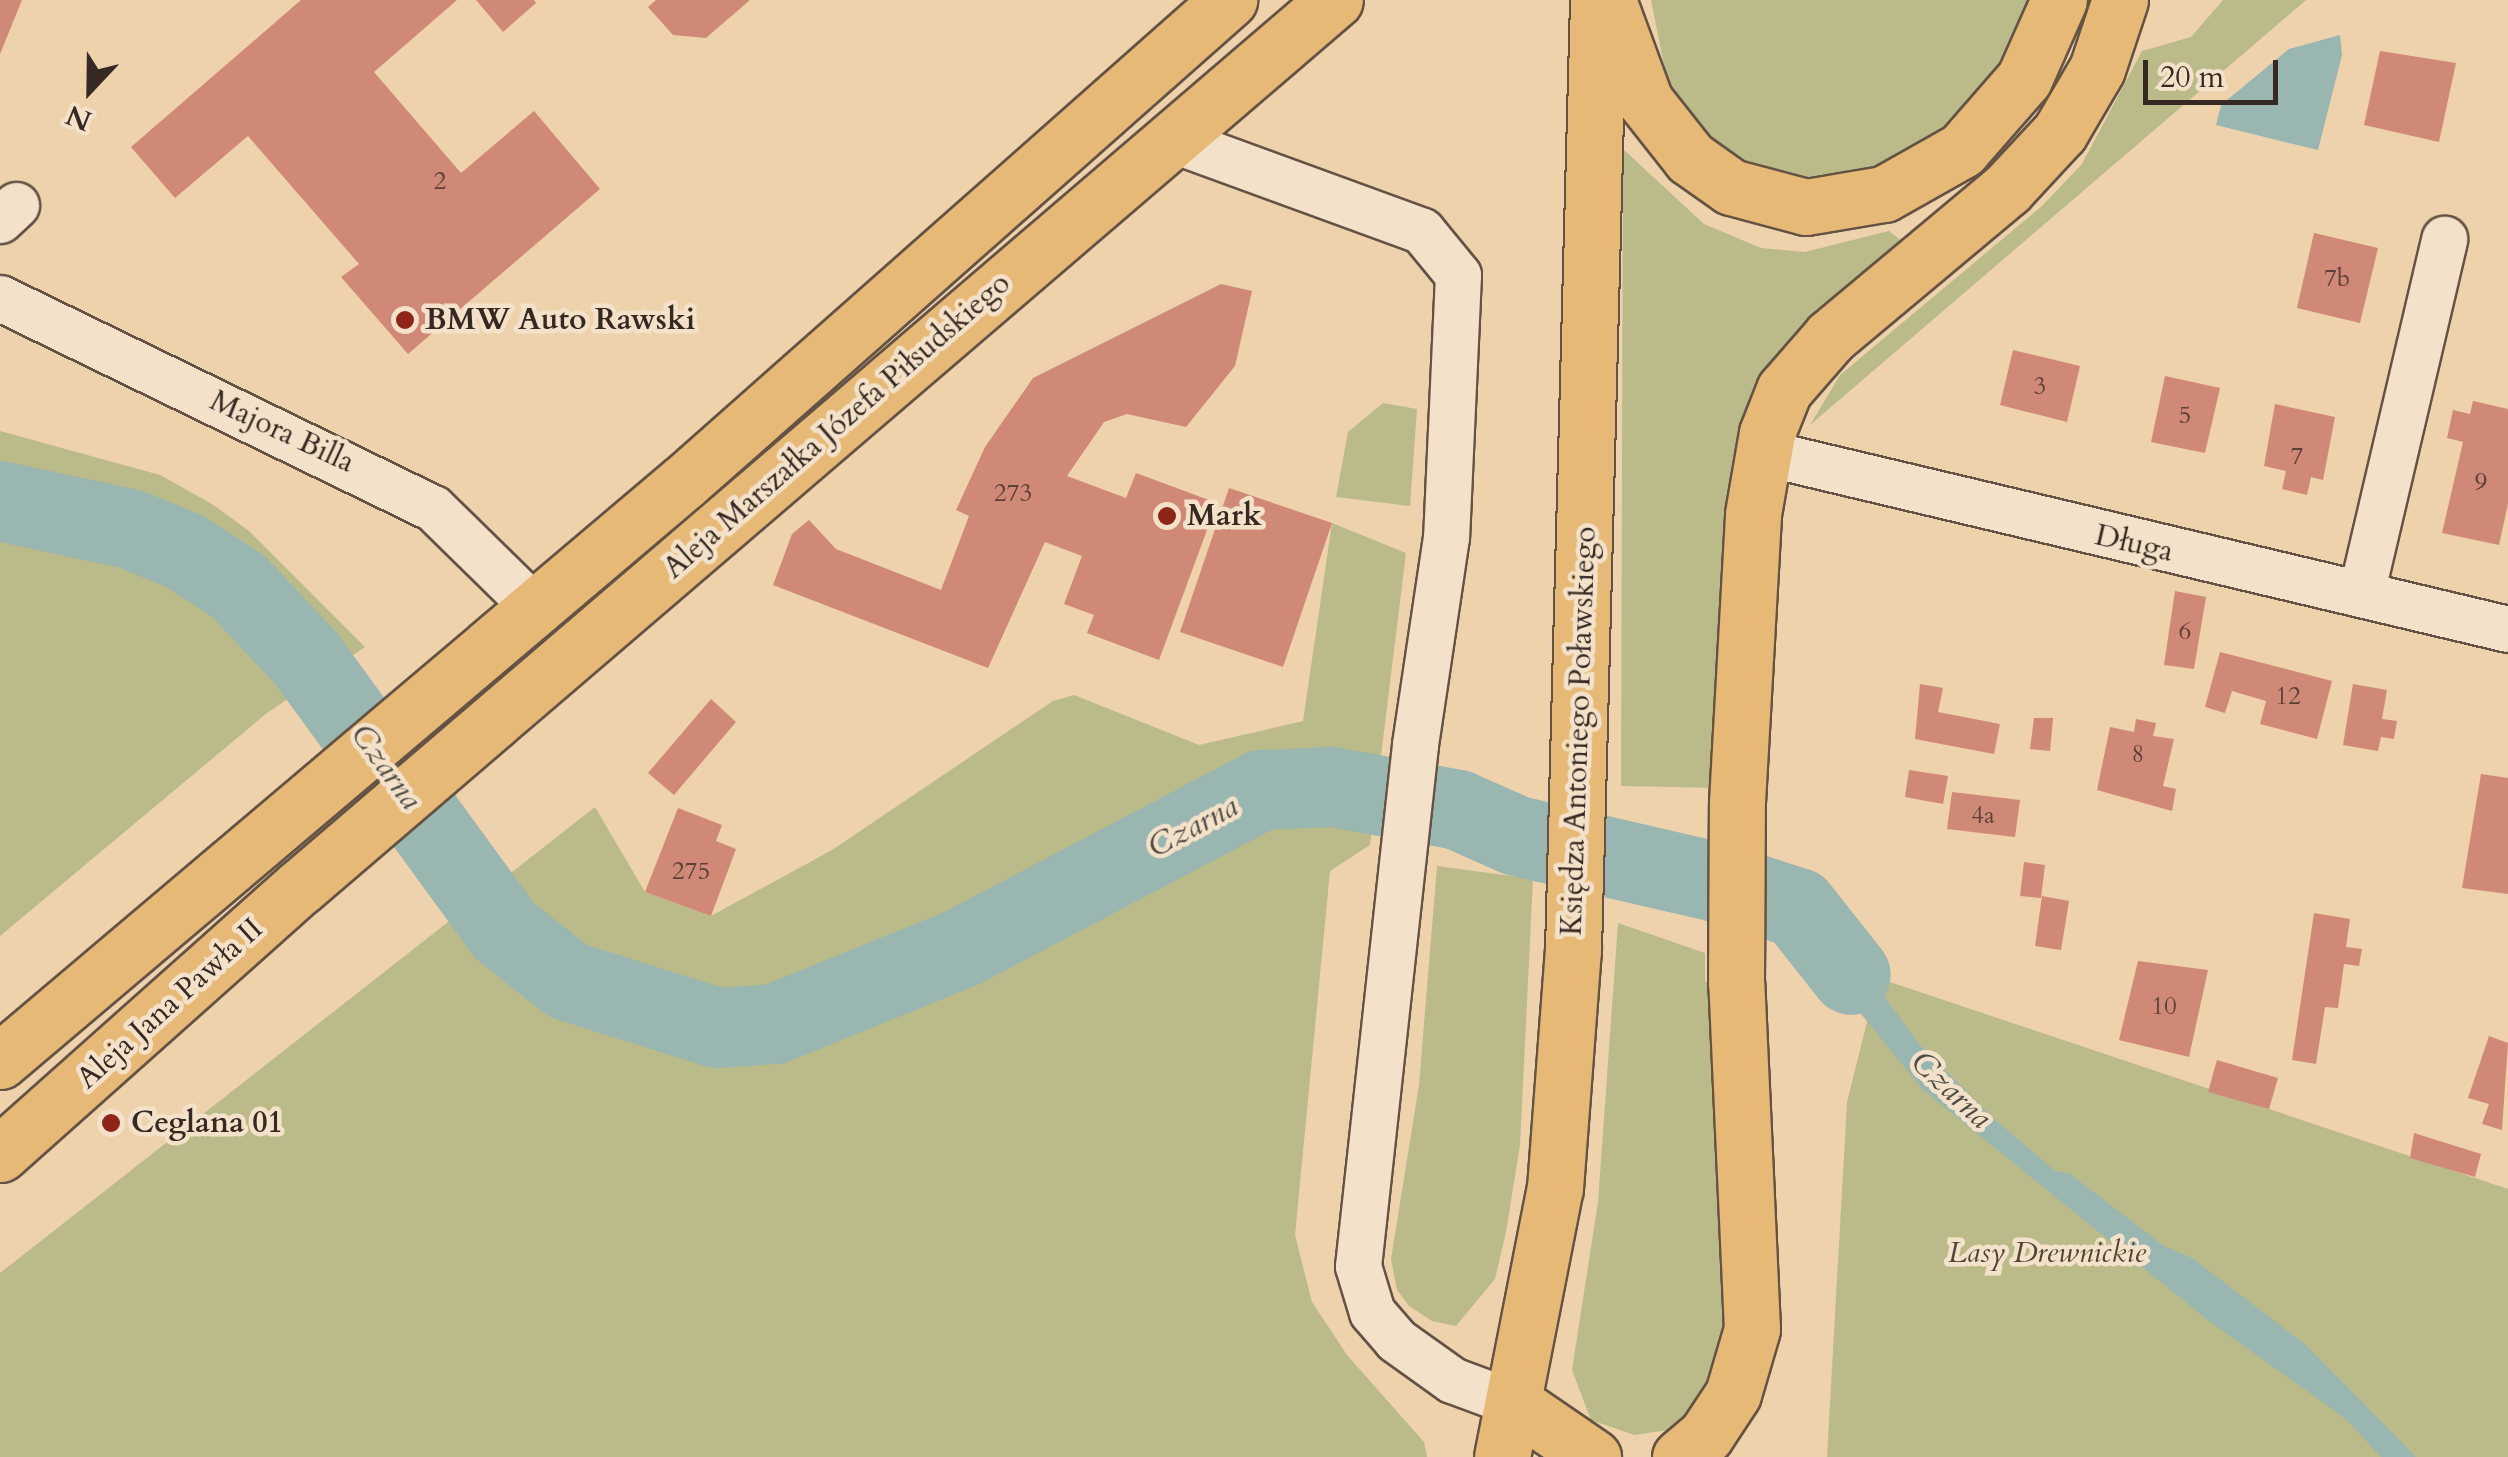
<!DOCTYPE html>
<html>
<head>
<meta charset="utf-8">
<style>
  body { margin:0 }
  #map { position:relative; width:2508px; height:1457px; overflow:hidden; background:#edd2ac; font-family:Cardo,serif }
  div>[style] { position:absolute }
  .green>* { inset:0; background:#babb88 }
  .water>* { inset:0; background:#9ab6b0 }
  .river>* { height:80px; margin:-40px; padding:0 40px; transform-origin:40px; border-radius:40px; background:#9ab6b0 }
  .building>* { inset:0; background:#d08977 }
  .roads { filter:drop-shadow(2px 0 #645345) drop-shadow(-2px 0 #645345) drop-shadow(0 2px #645345) drop-shadow(0 -2px #645345) }
  .minor>* { height:45px; margin:-22.5px; padding:0 22.5px; transform-origin:22.5px; border-radius:22.5px; background:#f3e2c9 }
  .major>* { height:55px; margin:-27.5px; padding:0 27.5px; transform-origin:27.5px; border-radius:27.5px; background:#e6b976 }
  .dots>* { width:28px; height:28px; translate:-50% -50%; box-sizing:border-box; border:5px solid #f3e2c9; border-radius:50% }
  span { translate:-50% -50%; white-space:nowrap; text-align:center; line-height:1.15; -webkit-text-stroke:9px #f3e2c9; paint-order:stroke }
  .number-label { font-size:25px; color:#5c4138 }
  .number-label span { -webkit-text-stroke-width:0 }
  .poi-label { font-size:30px; color:#362923; font-weight:700 }
  .left { translate:0 -50%; text-align:left }
  .street-label { font-size:30px; color:#362923 }
  .park-label { font-size:30px; color:#504637; font-style:italic }
  .water-label { font-size:32px; color:#4f4c46; font-style:italic }
  .north { position:absolute; left:40px; top:40px; width:100px; height:100px; -webkit-text-stroke:8px #f3e2c9; paint-order:stroke; rotate:202deg; font-size:28px; font-weight:700; line-height:40px; text-align:center; color:#362923 }
  .north::after { content:''; display:block; margin:auto; width:35px; height:45px; background:#362923; clip-path:polygon(50% 0,100% 100%,50% 72%,0 100%) }
  .scale { position:absolute; left:2143px; top:60px; width:135px; height:45px; box-sizing:border-box; border:5px solid #362923; border-top:0; padding-left:12px; font-size:30px; line-height:35px; white-space:nowrap; color:#362923; -webkit-text-stroke:8px #f3e2c9; paint-order:stroke }
</style>
</head>
<body>
<div id="map">
  <div class="green">
    <i style="clip-path:polygon(1651px 0,2032px 0,2002px 66px,1945px 130px,1875px 170px,1807px 180px,1743px 163px,1708px 139px,1669px 90px)"></i>
    <i style="clip-path:polygon(2223px 0,2306px 0,1810px 425px,1840px 375px,2042px 206px,2082px 164px,2142px 51px,2191px 37px)"></i>
    <i style="clip-path:polygon(1623px 149px,1704px 224px,1761px 248px,1805px 252px,1889px 231px,1908px 246px,1815px 323px,1718px 788px,1621px 786px)"></i>
    <i style="clip-path:polygon(1383px 403px,1417px 409px,1410px 506px,1336px 497px,1348px 432px)"></i>
    <i style="clip-path:polygon(0 431px,160px 475px,212px 504px,249px 531px,365px 647px,267px 713px,0 936px)"></i>
    <i style="clip-path:polygon(1332px 523px,1406px 553px,1370px 845px,1330px 871px,1295px 1235px,1312px 1302px,1347px 1355px,1424px 1442px,1427px 1457px,0 1457px,0 1273px,595px 807px,645px 892px,711px 916px,832px 850px,1053px 701px,1074px 695px,1199px 745px,1303px 721px)"></i>
    <i style="clip-path:polygon(1437px 866px,1533px 879px,1520px 1145px,1506px 1232px,1495px 1279px,1456px 1326px,1432px 1321px,1409px 1306px,1397px 1290px,1391px 1259px,1419px 1085px)"></i>
    <i style="clip-path:polygon(1618px 923px,1705px 953px,1705px 982px,1722px 983px,1728px 1298px,1723px 1341px,1709px 1385px,1688px 1417px,1668px 1430px,1634px 1435px,1591px 1420px,1572px 1370px,1598px 1202px)"></i>
    <i style="clip-path:polygon(1878px 978px,2508px 1189px,2508px 1457px,1827px 1457px,1847px 1102px)"></i>
  </div>
  <div class="water">
    <i style="clip-path:polygon(2340px 35px,2342px 55px,2318px 150px,2216px 125px,2221px 105px,2289px 49px)"></i>
    <i style="clip-path:polygon(1773px 882px,1804px 898px,1837px 932px,1920px 1045px,1992px 1117px,2055px 1171px,2069px 1173px,2164px 1246px,2192px 1258px,2306px 1345px,2416px 1457px,2381px 1457px,2346px 1419px,2209px 1321px,1922px 1089px,1853px 1004px,1816px 944px,1774px 911px)"></i>
  </div>
  <div class="river">
    <i style="left:0;top:501px;width:133px;rotate:12.2deg"></i>
    <i style="left:130px;top:529px;width:58px;rotate:22.2deg"></i>
    <i style="left:184px;top:551px;width:64px;rotate:32.9deg"></i>
    <i style="left:238px;top:586px;width:98px;rotate:46.7deg"></i>
    <i style="left:305px;top:657px;width:339px;rotate:53.9deg"></i>
    <i style="left:505px;top:931px;width:80px;rotate:38.4deg"></i>
    <i style="left:568px;top:981px;width:156px;rotate:17.5deg"></i>
    <i style="left:717px;top:1028px;width:58px;rotate:-3.9deg"></i>
    <i style="left:775px;top:1024px;width:202px;rotate:-22.1deg"></i>
    <i style="left:962px;top:948px;width:339px;rotate:-27.8deg"></i>
    <i style="left:1262px;top:790px;width:70px;rotate:-2.5deg"></i>
    <i style="left:1332px;top:787px;width:128px;rotate:10.3deg"></i>
    <i style="left:1458px;top:810px;width:64px;rotate:23.8deg"></i>
    <i style="left:1517px;top:836px;width:204px;rotate:13deg"></i>
    <i style="left:1716px;top:882px;width:86px;rotate:17.6deg"></i>
    <i style="left:1798px;top:908px;width:85px;rotate:51.7deg"></i>
  </div>
  <div class="building">
    <i style="clip-path:polygon(0 0,22px 0,0 54px)"></i>
    <i style="clip-path:polygon(301px 0,457px 0,374px 72px,461px 173px,534px 111px,600px 189px,408px 354px,341px 277px,359px 264px,248px 136px,175px 198px,131px 147px)"></i>
    <i style="clip-path:polygon(476px 0,534px 0,536px 3px,503px 32px)"></i>
    <i style="clip-path:polygon(656px 0,750px 0,706px 38px,673px 35px,648px 7px)"></i>
    <i style="clip-path:polygon(2380px 51px,2456px 63px,2439px 142px,2364px 125px)"></i>
    <i style="clip-path:polygon(2314px 233px,2378px 248px,2360px 323px,2297px 308px)"></i>
    <i style="clip-path:polygon(1221px 284px,1252px 291px,1235px 366px,1186px 427px,1127px 414px,1104px 422px,1067px 476px,1126px 498px,1136px 473px,1217px 503px,1159px 660px,1087px 633px,1094px 615px,1064px 604px,1082px 556px,1045px 542px,988px 668px,773px 585px,792px 534px,809px 520px,836px 549px,941px 590px,969px 516px,956px 510px,985px 447px,1033px 378px)"></i>
    <i style="clip-path:polygon(2013px 350px,2080px 366px,2067px 422px,2000px 405px)"></i>
    <i style="clip-path:polygon(2165px 376px,2220px 388px,2205px 453px,2151px 442px)"></i>
    <i style="clip-path:polygon(2473px 401px,2508px 409px,2508px 504px,2499px 545px,2442px 533px,2463px 442px,2447px 438px,2453px 410px,2470px 414px)"></i>
    <i style="clip-path:polygon(2275px 404px,2335px 417px,2323px 480px,2311px 477px,2307px 495px,2282px 489px,2286px 471px,2264px 466px)"></i>
    <i style="clip-path:polygon(1229px 488px,1332px 523px,1283px 667px,1180px 632px)"></i>
    <i style="clip-path:polygon(2175px 591px,2206px 597px,2194px 669px,2164px 665px)"></i>
    <i style="clip-path:polygon(2220px 652px,2332px 681px,2317px 739px,2260px 724px,2266px 701px,2232px 691px,2225px 713px,2205px 707px)"></i>
    <i style="clip-path:polygon(1920px 684px,1943px 688px,1938px 712px,2000px 724px,1994px 754px,1915px 739px)"></i>
    <i style="clip-path:polygon(2353px 684px,2387px 690px,2382px 719px,2397px 721px,2394px 739px,2381px 737px,2378px 751px,2343px 745px)"></i>
    <i style="clip-path:polygon(711px 699px,736px 722px,674px 795px,648px 773px)"></i>
    <i style="clip-path:polygon(2034px 718px,2053px 718px,2050px 751px,2030px 749px)"></i>
    <i style="clip-path:polygon(2136px 719px,2156px 723px,2153px 736px,2174px 739px,2163px 786px,2176px 789px,2172px 811px,2097px 790px,2110px 727px,2134px 732px)"></i>
    <i style="clip-path:polygon(1909px 770px,1948px 776px,1943px 804px,1905px 797px)"></i>
    <i style="clip-path:polygon(2481px 774px,2508px 778px,2508px 894px,2462px 888px)"></i>
    <i style="clip-path:polygon(1952px 792px,2020px 800px,2015px 837px,1947px 829px)"></i>
    <i style="clip-path:polygon(678px 808px,722px 825px,716px 841px,736px 849px,711px 916px,645px 892px)"></i>
    <i style="clip-path:polygon(2024px 862px,2045px 865px,2041px 898px,2020px 896px)"></i>
    <i style="clip-path:polygon(2042px 896px,2069px 901px,2061px 950px,2035px 946px)"></i>
    <i style="clip-path:polygon(2314px 913px,2350px 919px,2346px 947px,2362px 949px,2359px 966px,2344px 964px,2338px 1008px,2325px 1007px,2316px 1064px,2292px 1060px)"></i>
    <i style="clip-path:polygon(2138px 961px,2208px 970px,2189px 1057px,2119px 1040px)"></i>
    <i style="clip-path:polygon(2489px 1036px,2508px 1043px,2502px 1130px,2482px 1124px,2489px 1104px,2468px 1098px)"></i>
    <i style="clip-path:polygon(2217px 1060px,2278px 1078px,2269px 1109px,2208px 1092px)"></i>
    <i style="clip-path:polygon(2414px 1133px,2481px 1154px,2475px 1177px,2410px 1158px)"></i>
  </div>
  <div class="roads">
    <div class="minor">
      <i style="left:1171px;top:139px;width:267px;rotate:20.1deg"></i>
      <i style="left:1422px;top:231px;width:57px;rotate:50.7deg"></i>
      <i style="left:1458px;top:275px;width:262px;rotate:92.6deg"></i>
      <i style="left:1446px;top:537px;width:210px;rotate:98.5deg"></i>
      <i style="left:1415px;top:745px;width:524px;rotate:96.24deg"></i>
      <i style="left:1358px;top:1266px;width:48px;rotate:73.1deg"></i>
      <i style="left:1372px;top:1312px;width:37px;rotate:49deg"></i>
      <i style="left:1396px;top:1340px;width:69px;rotate:35.5deg"></i>
      <i style="left:1452px;top:1380px;width:66px;rotate:20.4deg"></i>
      <i style="left:0;top:220px;width:22px;rotate:-43deg"></i>
      <i style="left:0;top:298px;width:481px;rotate:25.9deg"></i>
      <i style="left:433px;top:508px;width:143px;rotate:44.4deg"></i>
      <i style="left:1762px;top:452px;width:767px;rotate:13.35deg"></i>
      <i style="left:2361px;top:594px;width:365px;rotate:-76.8deg"></i>
    </div>
    <div class="major">
      <i style="left:1609px;top:3px;width:104px;rotate:69.8deg"></i>
      <i style="left:1645px;top:101px;width:73px;rotate:51.7deg"></i>
      <i style="left:1690px;top:158px;width:50px;rotate:35.3deg"></i>
      <i style="left:1731px;top:187px;width:78px;rotate:14.9deg"></i>
      <i style="left:1806px;top:207px;width:79px;rotate:-9.5deg"></i>
      <i style="left:1884px;top:194px;width:90px;rotate:-29.4deg"></i>
      <i style="left:1962px;top:150px;width:94px;rotate:-48.9deg"></i>
      <i style="left:2024px;top:79px;width:86px;rotate:-66.1deg"></i>
      <i style="left:0;top:1061px;width:896px;rotate:-40.25deg"></i>
      <i style="left:684px;top:482px;width:728px;rotate:-41.49deg"></i>
      <i style="left:0;top:1154px;width:402px;rotate:-41.7deg"></i>
      <i style="left:300px;top:887px;width:1363px;rotate:-40.6deg"></i>
      <i style="left:1514px;top:1403px;width:96px;rotate:34.4deg"></i>
      <i style="left:1502px;top:1457px;width:274px;rotate:-78.9deg"></i>
      <i style="left:1555px;top:1188px;width:239px;rotate:-85.7deg"></i>
      <i style="left:1573px;top:950px;width:950px;rotate:-88.49deg"></i>
      <i style="left:1680px;top:1457px;width:34px;rotate:-40deg"></i>
      <i style="left:1706px;top:1435px;width:49px;rotate:-56.6deg"></i>
      <i style="left:1733px;top:1394px;width:68px;rotate:-73.7deg"></i>
      <i style="left:1752px;top:1329px;width:346px;rotate:-92.6deg"></i>
      <i style="left:1736px;top:983px;width:181px;rotate:-89.7deg"></i>
      <i style="left:1737px;top:802px;width:288px;rotate:-86.8deg"></i>
      <i style="left:1753px;top:514px;width:82px;rotate:-80.2deg"></i>
      <i style="left:1767px;top:433px;width:46px;rotate:-68.4deg"></i>
      <i style="left:1784px;top:390px;width:70px;rotate:-49deg"></i>
      <i style="left:1830px;top:337px;width:231px;rotate:-39.9deg"></i>
      <i style="left:2007px;top:189px;width:78px;rotate:-47.1deg"></i>
      <i style="left:2060px;top:132px;width:73px;rotate:-59.6deg"></i>
      <i style="left:2097px;top:69px;width:73px;rotate:-71.6deg"></i>
    </div>
  </div>
  <div class="dots">
    <i style="left:405px;top:320px;background:#8f2418"></i>
    <i style="left:1167px;top:516px;background:#8f2418"></i>
    <i style="left:111px;top:1123px;background:#8f2418"></i>
  </div>
  <div class="number-label">
    <span style="left:440px;top:181px">2</span>
    <span style="left:2337px;top:278px">7b</span>
    <span style="left:2040px;top:386px">3</span>
    <span style="left:2185px;top:415px">5</span>
    <span style="left:2297px;top:456px">7</span>
    <span style="left:2481px;top:482px">9</span>
    <span style="left:1013px;top:493px">273</span>
    <span style="left:2185px;top:631px">6</span>
    <span style="left:2288px;top:696px">12</span>
    <span style="left:2138px;top:754px">8</span>
    <span style="left:1983px;top:815px">4a</span>
    <span style="left:691px;top:871px">275</span>
    <span style="left:2164px;top:1006px">10</span>
  </div>
  <div class="poi-label">
    <span class="left" style="left:425px;top:320px">BMW Auto Rawski</span>
    <span class="left" style="left:1187px;top:516px">Mark</span>
    <span class="left" style="left:131px;top:1123px">Ceglana 01</span>
  </div>
  <div class="street-label">
    <span style="left:837px;top:426px;rotate:-41deg">Aleja Marszałka Józefa Piłsudskiego</span>
    <span style="left:282px;top:432px;rotate:25deg">Majora Billa</span>
    <span style="left:2134px;top:544px;rotate:13deg">Długa</span>
    <span style="left:1579px;top:731px;rotate:-88deg">Księdza Antoniego Poławskiego</span>
    <span style="left:170px;top:1004px;rotate:-42deg">Aleja Jana Pawła II</span>
  </div>
  <div class="park-label">
    <span style="left:2047px;top:1253px">Lasy Drewnickie</span>
  </div>
  <div class="water-label">
    <span style="left:386px;top:767px;rotate:54deg">Czarna</span>
    <span style="left:1193px;top:827px;rotate:-28deg">Czarna</span>
    <span style="left:1951px;top:1090px;rotate:43deg">Czarna</span>
  </div>
  <div class="north">N</div>
  <div class="scale">20 m</div>
</div>
</body>
</html>
